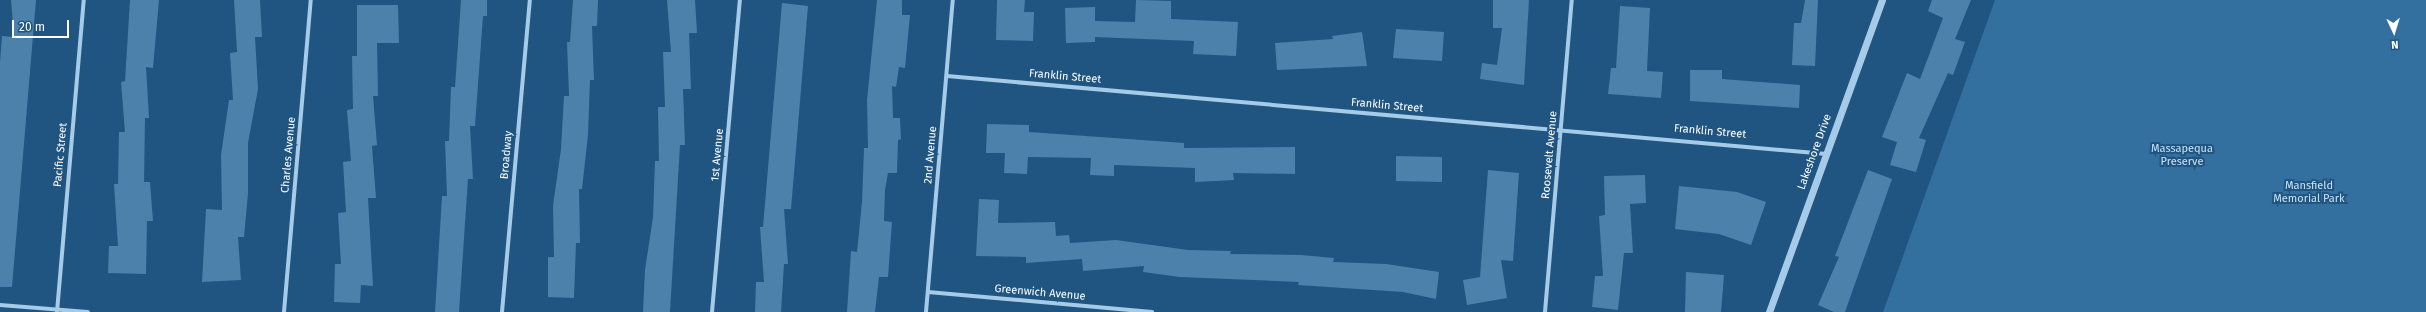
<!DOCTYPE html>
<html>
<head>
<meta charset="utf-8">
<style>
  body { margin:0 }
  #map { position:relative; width:2426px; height:312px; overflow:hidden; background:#205581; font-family:"Fira Sans",sans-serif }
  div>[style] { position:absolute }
  .green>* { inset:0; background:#336f9f }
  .building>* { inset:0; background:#4c81ac }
  .minor>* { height:4px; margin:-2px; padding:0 2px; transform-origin:2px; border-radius:2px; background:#a6cbe8 }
  .tertiary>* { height:7px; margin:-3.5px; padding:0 3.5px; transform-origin:3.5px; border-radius:3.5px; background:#a6cbe8 }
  span { translate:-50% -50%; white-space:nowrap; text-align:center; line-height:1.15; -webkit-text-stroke:4px #205581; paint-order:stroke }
  .street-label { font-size:11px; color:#fff }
  .park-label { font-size:11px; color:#cae3f6 }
  .north { position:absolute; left:2374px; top:12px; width:40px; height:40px; -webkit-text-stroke:3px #205581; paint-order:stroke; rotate:176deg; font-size:11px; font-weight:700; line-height:16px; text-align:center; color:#fff }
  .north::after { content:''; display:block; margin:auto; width:14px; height:18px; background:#fff; clip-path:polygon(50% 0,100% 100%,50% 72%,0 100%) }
  .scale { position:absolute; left:12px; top:20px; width:57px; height:18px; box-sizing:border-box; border:2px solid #fff; border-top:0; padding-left:5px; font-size:12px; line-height:14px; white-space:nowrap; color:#fff; -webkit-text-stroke:3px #205581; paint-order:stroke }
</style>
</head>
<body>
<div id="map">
  <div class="green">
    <i style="clip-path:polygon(1995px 0,2426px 0,2426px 312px,1883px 312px)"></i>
  </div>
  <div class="building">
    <i style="clip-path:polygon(11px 0,36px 0,12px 287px,0 287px,0 62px,2px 36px,14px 37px)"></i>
    <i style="clip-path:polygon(130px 0,159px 0,153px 68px,146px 67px,149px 118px,145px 118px,144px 182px,150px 182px,153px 221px,147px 221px,146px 274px,108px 273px,109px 246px,118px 246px,114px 184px,118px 184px,119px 132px,125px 132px,121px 82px,125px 81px)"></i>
    <i style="clip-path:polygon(234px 0,260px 0,262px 37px,255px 37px,258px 89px,248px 143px,248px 193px,244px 237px,238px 237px,241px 280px,202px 282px,206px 209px,222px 210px,221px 155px,229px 100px,233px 100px,230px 53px,237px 52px)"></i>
    <i style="clip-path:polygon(461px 0,487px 0,487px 16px,483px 16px,475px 126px,470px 126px,473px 179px,468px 179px,459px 312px,435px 312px,442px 196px,447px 196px,445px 141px,449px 141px,451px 87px,455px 87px)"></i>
    <i style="clip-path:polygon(573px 0,598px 0,597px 26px,592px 26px,594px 80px,590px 80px,588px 135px,582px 189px,579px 189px,580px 243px,576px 243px,574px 298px,548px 297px,548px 257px,554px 257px,553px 206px,561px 149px,564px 96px,569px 96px,567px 42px,570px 42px)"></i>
    <i style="clip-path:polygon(667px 0,695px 0,697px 33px,689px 33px,691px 89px,683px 89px,685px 145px,680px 145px,670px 312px,643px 312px,645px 270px,653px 217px,655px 161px,659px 161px,658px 107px,665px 107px,663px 52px,671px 52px)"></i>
    <i style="clip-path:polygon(877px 0,902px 0,902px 15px,910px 15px,905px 68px,899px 67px,896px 87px,892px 86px,893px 118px,900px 118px,901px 139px,898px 140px,897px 173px,888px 173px,885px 190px,884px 221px,892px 222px,888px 277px,879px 277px,875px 312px,847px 312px,851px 251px,857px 252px,862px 202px,864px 148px,868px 148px,867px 100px)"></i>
    <i style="clip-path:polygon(997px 0,1025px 0,1024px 12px,1034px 12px,1033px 41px,996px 40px)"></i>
    <i style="clip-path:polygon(1136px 0,1171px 1px,1171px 19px,1238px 22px,1236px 56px,1193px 54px,1194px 41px,1095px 37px,1095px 42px,1066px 43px,1065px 8px,1095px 7px,1095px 21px,1135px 22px)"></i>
    <i style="clip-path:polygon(1493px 0,1529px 0,1524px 85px,1480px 79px,1482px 63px,1497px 65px,1502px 28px,1493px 28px)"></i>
    <i style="clip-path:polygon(1805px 0,1818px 0,1815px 66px,1792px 65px,1794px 23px,1801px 23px)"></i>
    <i style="clip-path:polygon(1932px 0,1971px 0,1955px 39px,1965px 42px,1953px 75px,1948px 73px,1919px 138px,1926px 140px,1916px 172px,1890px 165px,1897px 142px,1882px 137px,1907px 73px,1920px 79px,1943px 18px,1928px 11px)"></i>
    <i style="clip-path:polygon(782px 3px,808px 6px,791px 209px,784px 209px,788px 264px,784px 264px,781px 312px,755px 312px,756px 282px,764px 282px,760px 227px,763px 227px)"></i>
    <i style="clip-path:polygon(357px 5px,398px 5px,399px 43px,377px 43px,378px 96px,373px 96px,377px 145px,372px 146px,376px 198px,368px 198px,373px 286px,361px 285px,360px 303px,334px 302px,335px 264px,341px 264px,338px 213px,346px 212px,343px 162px,351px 161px,347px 110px,353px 109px,352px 56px,357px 56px)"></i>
    <i style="clip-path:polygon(1620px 6px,1650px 8px,1647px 71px,1663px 72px,1661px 98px,1608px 94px,1611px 68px,1616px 68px)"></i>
    <i style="clip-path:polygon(1396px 29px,1444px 32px,1442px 61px,1393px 58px)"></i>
    <i style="clip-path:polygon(1362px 32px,1367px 66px,1277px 70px,1275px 43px,1333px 39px,1332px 36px)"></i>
    <i style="clip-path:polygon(1690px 70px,1722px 70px,1722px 79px,1800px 85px,1799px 108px,1690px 101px)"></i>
    <i style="clip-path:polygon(987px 124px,1029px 125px,1029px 132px,1184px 143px,1184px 148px,1295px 147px,1295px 174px,1233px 173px,1234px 180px,1195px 182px,1195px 168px,1114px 165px,1114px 176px,1090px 175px,1091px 158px,1028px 157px,1027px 174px,1004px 173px,1005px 153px,986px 153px)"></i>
    <i style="clip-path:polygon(1396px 156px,1442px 157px,1442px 182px,1396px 181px)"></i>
    <i style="clip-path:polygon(1488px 170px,1519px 173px,1513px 261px,1501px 260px,1507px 298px,1467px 305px,1463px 280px,1480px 277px)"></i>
    <i style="clip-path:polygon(1868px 170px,1892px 179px,1845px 312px,1834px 312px,1818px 305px,1839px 257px,1835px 256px)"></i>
    <i style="clip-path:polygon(1645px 175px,1646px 203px,1630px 204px,1633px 253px,1624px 253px,1618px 310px,1592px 307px,1595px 276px,1603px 276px,1599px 216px,1605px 215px,1604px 176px)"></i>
    <i style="clip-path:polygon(1679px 186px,1737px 192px,1766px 202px,1751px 245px,1719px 234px,1675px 229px)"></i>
    <i style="clip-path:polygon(979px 199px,999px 200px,998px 223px,1055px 222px,1056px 236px,1069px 235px,1070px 243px,1116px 240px,1188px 250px,1231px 251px,1230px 254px,1301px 255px,1334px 258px,1333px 262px,1386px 264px,1439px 272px,1436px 299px,1403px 292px,1298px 285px,1299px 282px,1180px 277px,1143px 272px,1144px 266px,1083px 271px,1082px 259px,1026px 263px,1026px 257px,976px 256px)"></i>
    <i style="clip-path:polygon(1686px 272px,1724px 275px,1721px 312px,1685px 312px)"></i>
  </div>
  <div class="minor">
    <i style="left:947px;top:76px;width:883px;rotate:5.07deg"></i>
    <i style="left:928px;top:292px;width:225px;rotate:5.1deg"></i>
    <i style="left:0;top:305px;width:88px;rotate:4.5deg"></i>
    <i style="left:57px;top:312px;width:313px;rotate:-85.1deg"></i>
    <i style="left:284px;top:312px;width:313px;rotate:-85.1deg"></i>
    <i style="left:502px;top:312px;width:313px;rotate:-84.9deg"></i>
    <i style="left:712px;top:312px;width:313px;rotate:-84.9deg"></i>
    <i style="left:926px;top:312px;width:313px;rotate:-85.1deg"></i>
    <i style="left:1545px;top:312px;width:313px;rotate:-85.1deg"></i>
  </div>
  <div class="tertiary">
    <i style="left:1769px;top:312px;width:332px;rotate:-70.1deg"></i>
  </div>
  <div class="street-label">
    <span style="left:1065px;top:77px;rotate:5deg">Franklin Street</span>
    <span style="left:1387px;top:106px;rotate:5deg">Franklin Street</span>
    <span style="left:1710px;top:132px;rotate:5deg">Franklin Street</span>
    <span style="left:1815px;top:152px;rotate:-70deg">Lakeshore Drive</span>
    <span style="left:61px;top:155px;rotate:-85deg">Pacific Street</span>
    <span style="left:289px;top:155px;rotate:-85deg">Charles Avenue</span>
    <span style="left:507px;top:155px;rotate:-85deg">Broadway</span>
    <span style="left:718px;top:155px;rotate:-85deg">1st Avenue</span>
    <span style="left:931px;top:155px;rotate:-85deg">2nd Avenue</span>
    <span style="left:1550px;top:155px;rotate:-85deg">Roosevelt Avenue</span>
    <span style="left:1040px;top:293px;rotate:5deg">Greenwich Avenue</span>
  </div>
  <div class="park-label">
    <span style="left:2182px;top:156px">Massapequa<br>Preserve</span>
    <span style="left:2309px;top:193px">Mansfield<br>Memorial Park</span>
  </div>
  <div class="north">N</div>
  <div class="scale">20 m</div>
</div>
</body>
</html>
